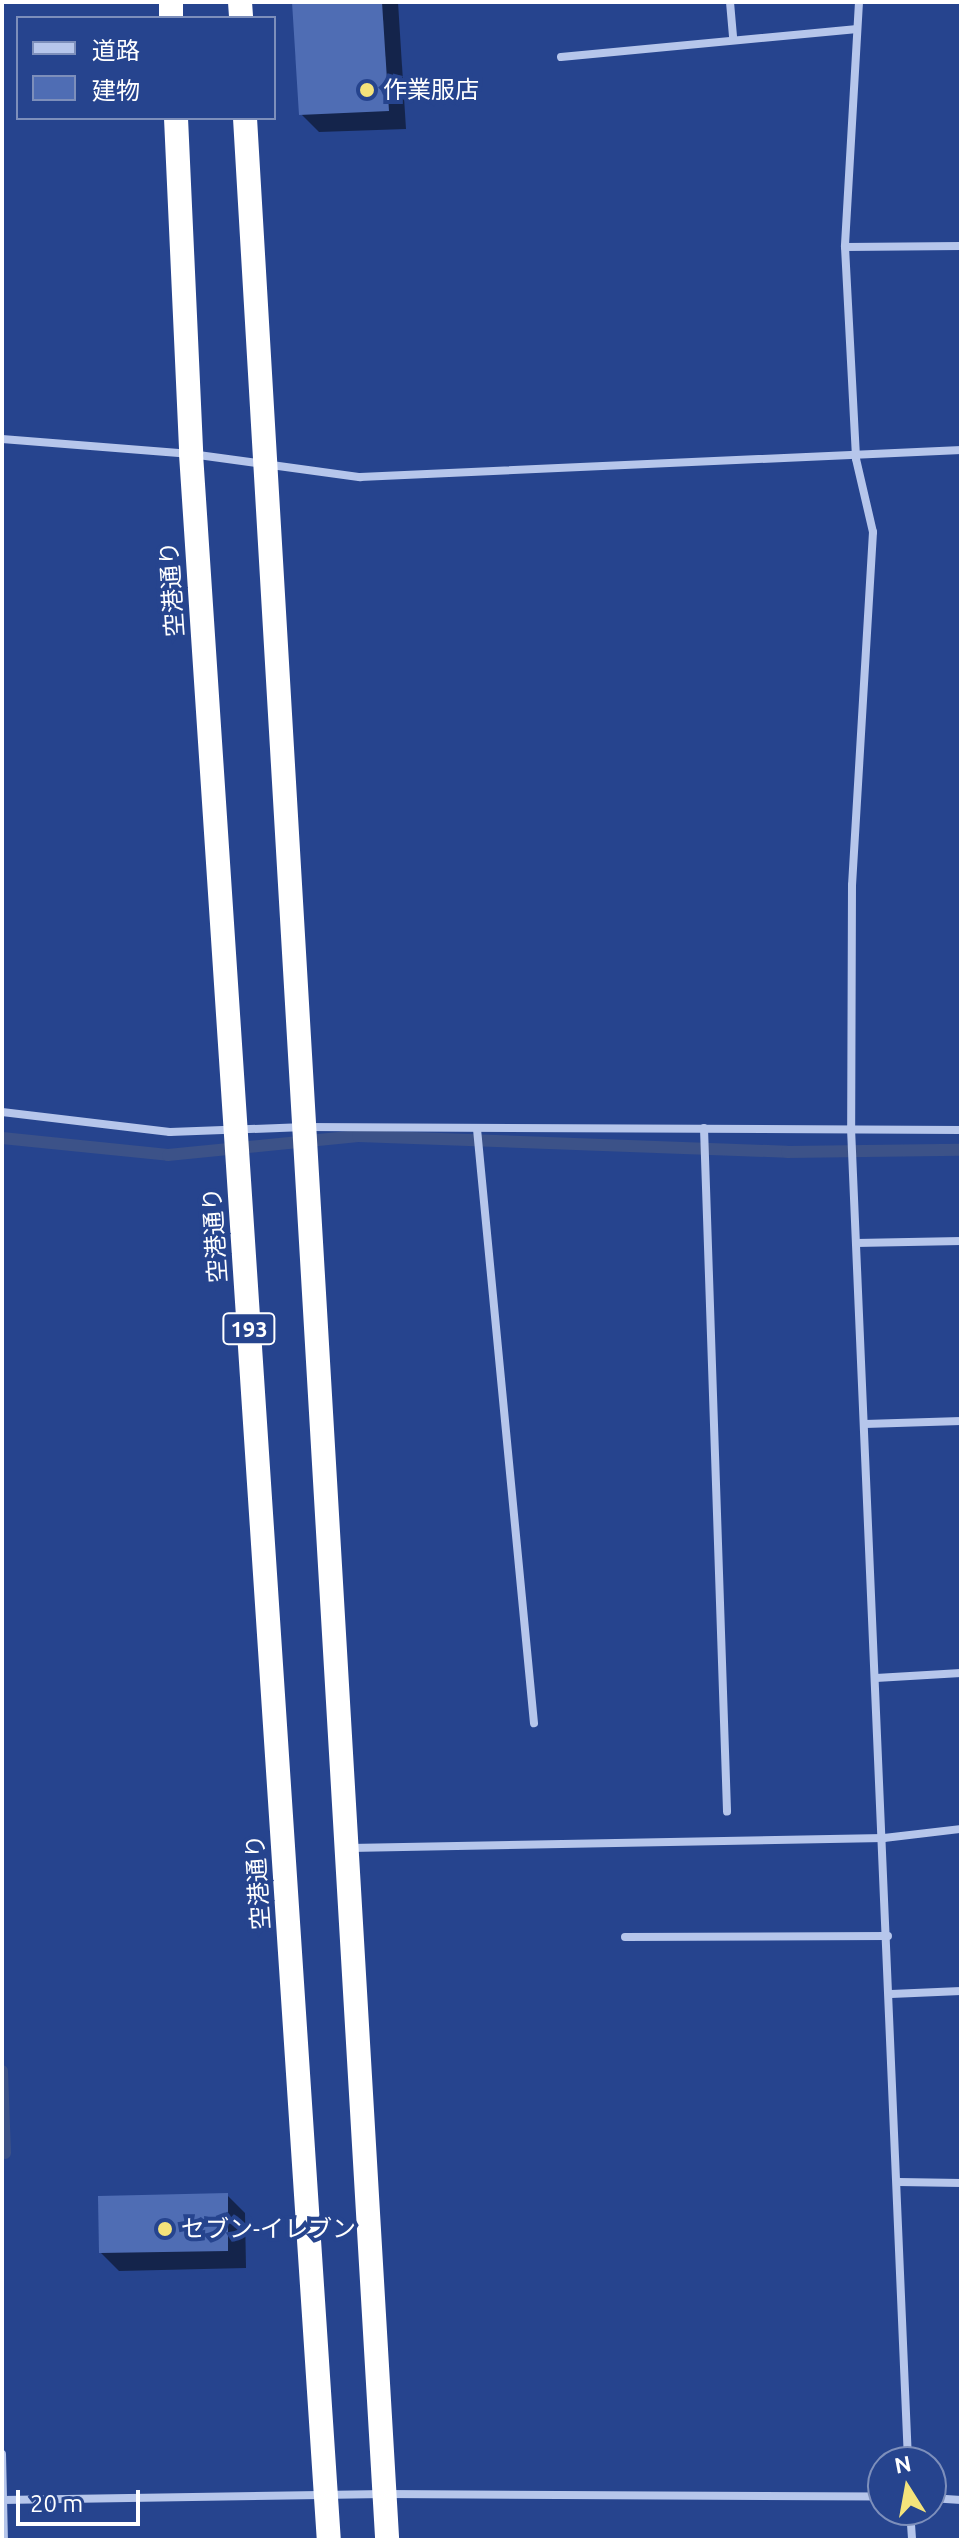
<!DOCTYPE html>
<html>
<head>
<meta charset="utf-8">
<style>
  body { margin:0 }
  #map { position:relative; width:963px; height:2542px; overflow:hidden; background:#26448e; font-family:Ubuntu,"Noto Sans JP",sans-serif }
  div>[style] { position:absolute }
  .shadow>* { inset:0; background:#0007 }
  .stream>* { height:12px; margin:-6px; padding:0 6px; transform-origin:6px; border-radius:6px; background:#3c5288 }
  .building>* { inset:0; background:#4f6db4 }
  .street>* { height:8px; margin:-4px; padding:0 4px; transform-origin:4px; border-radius:4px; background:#b6c6eb }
  .highway>* { height:24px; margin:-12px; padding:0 12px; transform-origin:12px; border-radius:12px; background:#fff }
  .dots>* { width:22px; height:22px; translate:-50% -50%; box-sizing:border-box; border:4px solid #26448e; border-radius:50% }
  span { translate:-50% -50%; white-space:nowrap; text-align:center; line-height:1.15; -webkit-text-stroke:8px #26448e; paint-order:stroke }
  .shield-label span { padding:2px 6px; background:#26448e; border:2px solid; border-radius:6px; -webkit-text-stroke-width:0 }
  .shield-label { font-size:22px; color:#fff; font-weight:700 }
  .poi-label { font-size:24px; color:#fff }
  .left { translate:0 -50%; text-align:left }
  .street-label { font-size:24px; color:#fff }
  .frame { position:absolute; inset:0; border:4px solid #fff; pointer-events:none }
  .legend { position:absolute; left:16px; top:16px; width:260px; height:104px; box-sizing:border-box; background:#26448e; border:2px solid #7d8fbb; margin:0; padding:10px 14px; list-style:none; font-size:24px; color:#fff }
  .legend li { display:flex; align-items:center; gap:16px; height:40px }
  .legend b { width:40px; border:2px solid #7d8fbb }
  .north { position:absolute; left:867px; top:2446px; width:80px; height:80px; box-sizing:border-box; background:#26448e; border:2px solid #7d8fbb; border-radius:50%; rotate:349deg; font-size:22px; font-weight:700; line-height:32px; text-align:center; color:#fff }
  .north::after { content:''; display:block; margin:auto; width:28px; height:36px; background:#f4e37b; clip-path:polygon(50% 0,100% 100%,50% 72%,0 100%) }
  .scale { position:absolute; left:16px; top:2490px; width:124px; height:36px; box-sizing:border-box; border:4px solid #fff; border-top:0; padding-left:10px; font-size:24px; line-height:28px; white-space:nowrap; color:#fff; -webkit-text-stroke:6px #26448e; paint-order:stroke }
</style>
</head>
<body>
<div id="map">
  <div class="shadow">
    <i style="clip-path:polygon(294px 2px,398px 2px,406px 129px,319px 132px,301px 114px)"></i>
    <i style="clip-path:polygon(227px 2195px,245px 2213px,246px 2268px,119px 2271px,101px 2253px)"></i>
  </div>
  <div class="stream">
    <i style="left:2px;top:1138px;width:167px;rotate:5.8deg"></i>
    <i style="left:168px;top:1155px;width:191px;rotate:-5.7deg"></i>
    <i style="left:358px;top:1136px;width:429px;rotate:2.1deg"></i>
    <i style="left:787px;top:1152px;width:174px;rotate:-0.7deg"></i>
    <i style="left:2px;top:2071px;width:82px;rotate:87.9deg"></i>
  </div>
  <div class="building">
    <i style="clip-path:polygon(292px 2px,382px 2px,389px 111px,299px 115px)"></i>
    <i style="clip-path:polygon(228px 2193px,228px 2251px,99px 2253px,98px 2196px)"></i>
  </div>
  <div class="street">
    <i style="left:730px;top:2px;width:38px;rotate:85deg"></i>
    <i style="left:859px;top:2px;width:245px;rotate:93.3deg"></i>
    <i style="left:845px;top:247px;width:212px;rotate:87deg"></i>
    <i style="left:856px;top:459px;width:75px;rotate:76.9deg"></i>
    <i style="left:873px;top:532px;width:354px;rotate:93.4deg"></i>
    <i style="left:852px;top:885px;width:243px;rotate:90.2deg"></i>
    <i style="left:851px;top:1128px;width:1335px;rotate:87.55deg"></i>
    <i style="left:561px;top:57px;width:295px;rotate:-5.4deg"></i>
    <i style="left:845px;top:247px;width:116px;rotate:-0.5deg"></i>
    <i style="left:2px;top:439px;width:190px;rotate:4.5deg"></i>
    <i style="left:191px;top:454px;width:171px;rotate:7.8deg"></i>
    <i style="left:360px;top:477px;width:602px;rotate:-2.57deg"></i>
    <i style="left:2px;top:1112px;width:169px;rotate:6.8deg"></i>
    <i style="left:170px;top:1132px;width:135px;rotate:-2.1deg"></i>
    <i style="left:305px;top:1127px;width:656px;rotate:0.26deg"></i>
    <i style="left:704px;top:1128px;width:684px;rotate:88.07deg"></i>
    <i style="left:477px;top:1129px;width:597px;rotate:84.52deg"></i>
    <i style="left:856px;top:1243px;width:105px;rotate:-1.1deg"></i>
    <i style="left:865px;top:1424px;width:96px;rotate:-1.8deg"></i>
    <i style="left:876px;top:1678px;width:85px;rotate:-3.4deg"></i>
    <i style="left:350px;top:1848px;width:534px;rotate:-1.07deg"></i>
    <i style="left:884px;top:1838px;width:78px;rotate:-6.7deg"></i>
    <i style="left:625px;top:1937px;width:263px;rotate:-0.2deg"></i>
    <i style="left:891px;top:1994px;width:70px;rotate:-2.5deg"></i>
    <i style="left:899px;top:2182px;width:62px;rotate:0.9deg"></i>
    <i style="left:2px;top:2454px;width:86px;rotate:88.7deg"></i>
    <i style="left:931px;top:2498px;width:30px;rotate:4deg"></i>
    <i style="left:2px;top:2500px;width:383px;rotate:-0.9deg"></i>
    <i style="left:385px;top:2494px;width:498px;rotate:0.3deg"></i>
    <i style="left:910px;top:2510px;width:30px;rotate:86deg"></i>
  </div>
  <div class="highway">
    <i style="left:171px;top:2px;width:16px;rotate:90deg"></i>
    <i style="left:240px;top:2px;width:16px;rotate:86deg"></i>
    <i style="left:176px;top:118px;width:336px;rotate:87.4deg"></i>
    <i style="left:191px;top:454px;width:2091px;rotate:86.22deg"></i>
    <i style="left:245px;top:118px;width:2426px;rotate:86.64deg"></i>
  </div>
  <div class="dots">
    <i style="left:367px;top:90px;background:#f4e37b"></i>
    <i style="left:165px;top:2229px;background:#f4e37b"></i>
  </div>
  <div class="shield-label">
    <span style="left:249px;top:1329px">193</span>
  </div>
  <div class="poi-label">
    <span class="left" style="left:383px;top:90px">作業服店</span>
    <span class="left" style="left:181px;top:2229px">セブン-イレブン</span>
  </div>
  <div class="street-label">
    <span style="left:172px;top:589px;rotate:-94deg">空港通り</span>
    <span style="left:215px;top:1235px;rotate:-94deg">空港通り</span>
    <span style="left:258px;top:1882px;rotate:-94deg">空港通り</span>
  </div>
  <div class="frame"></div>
  <ul class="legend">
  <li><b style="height:10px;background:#b6c6eb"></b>道路</li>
  <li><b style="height:22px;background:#4f6db4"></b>建物</li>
  </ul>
  <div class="north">N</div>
  <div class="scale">20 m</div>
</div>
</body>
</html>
